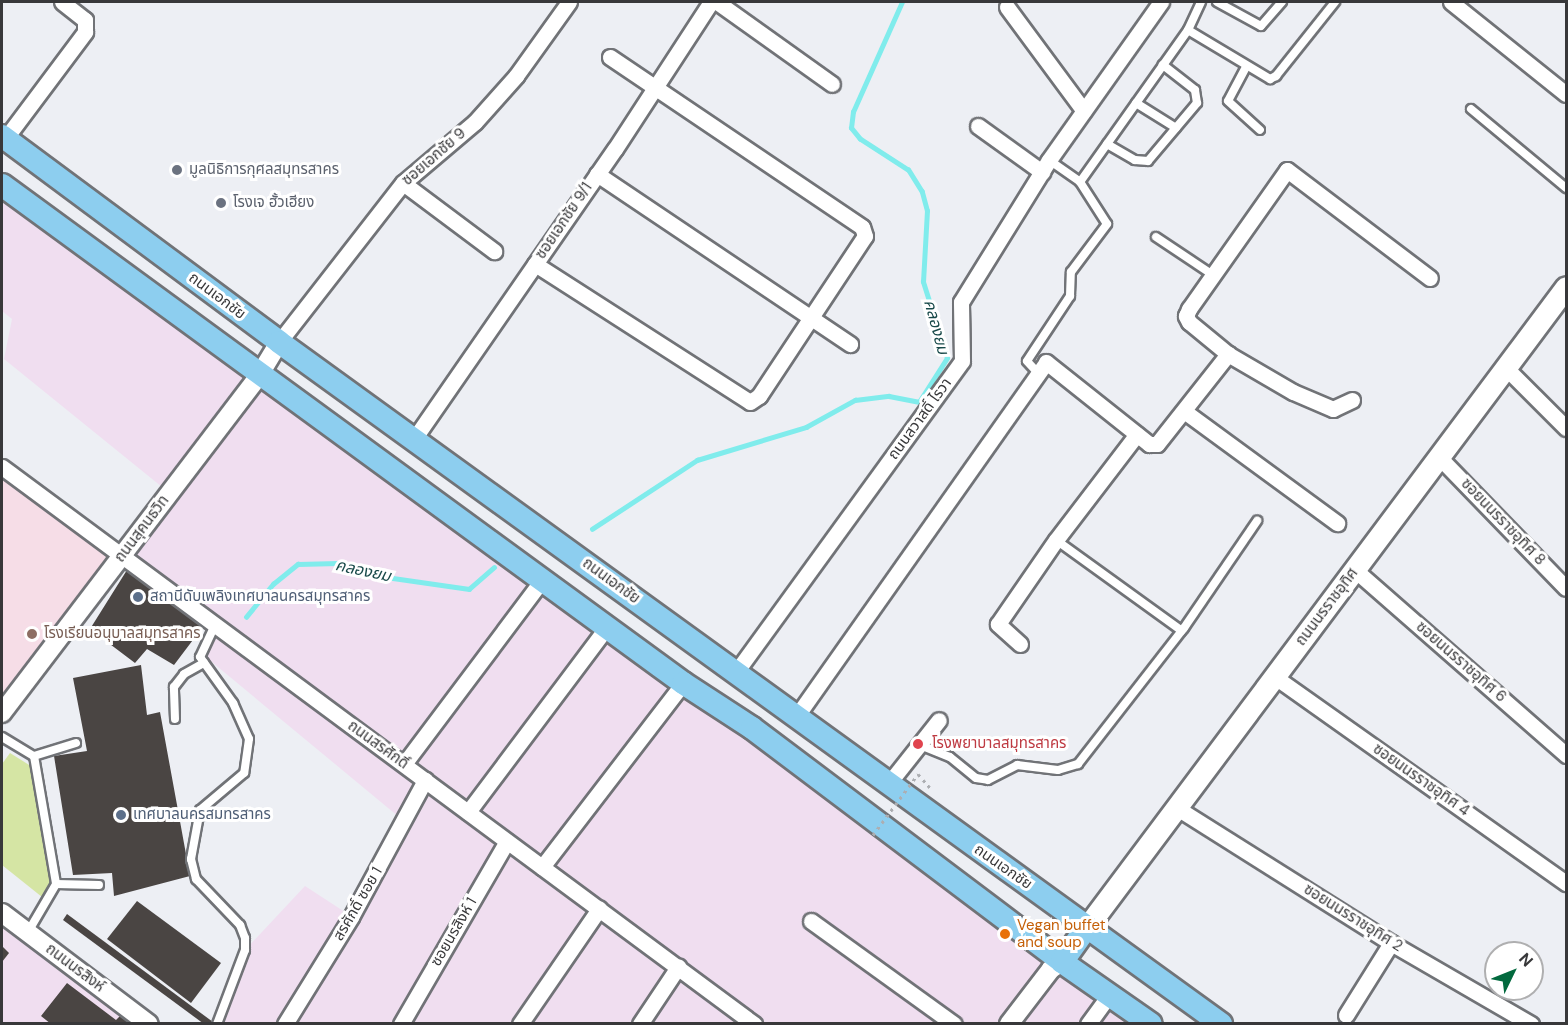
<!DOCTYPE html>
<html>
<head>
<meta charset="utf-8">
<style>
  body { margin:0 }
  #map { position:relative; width:1568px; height:1025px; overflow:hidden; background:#edeff4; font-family:"DM Sans","Noto Sans Thai",sans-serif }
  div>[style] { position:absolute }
  .commercial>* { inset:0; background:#f0def0 }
  .education>* { inset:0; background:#f6dde7 }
  .green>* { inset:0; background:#d5e5a4 }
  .stream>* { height:4.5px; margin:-2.25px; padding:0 2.25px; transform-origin:2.25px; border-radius:2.25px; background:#80ecec }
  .building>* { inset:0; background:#4a4543 }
  .path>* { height:3px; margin-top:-1.5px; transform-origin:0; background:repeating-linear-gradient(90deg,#acaeb2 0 3px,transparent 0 7.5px) }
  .roads { filter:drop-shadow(2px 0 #717377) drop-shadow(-2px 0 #717377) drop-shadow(0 2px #717377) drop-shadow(0 -2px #717377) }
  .service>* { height:8px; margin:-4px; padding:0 4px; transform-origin:4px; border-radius:4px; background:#fff }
  .minor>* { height:15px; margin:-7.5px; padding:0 7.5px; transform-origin:7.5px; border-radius:7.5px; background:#fff }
  .tertiary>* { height:18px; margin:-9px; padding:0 9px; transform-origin:9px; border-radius:9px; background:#fff }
  .secondary>* { height:21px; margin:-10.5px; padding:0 10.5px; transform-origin:10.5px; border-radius:10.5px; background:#fff }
  .primary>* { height:22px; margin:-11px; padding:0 11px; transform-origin:11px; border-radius:11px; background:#8dceef }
  .path-bridge>* { height:3px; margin-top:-1.5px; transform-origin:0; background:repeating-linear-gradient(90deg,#acaeb2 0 3px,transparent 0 7.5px) }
  .dots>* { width:16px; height:16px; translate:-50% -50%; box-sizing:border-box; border:3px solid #fff; border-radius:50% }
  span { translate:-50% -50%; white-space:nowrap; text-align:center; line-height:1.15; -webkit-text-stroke:6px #fff; paint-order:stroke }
  .street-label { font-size:15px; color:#38383a }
  .worship-label { font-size:15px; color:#5b616d }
  .left { translate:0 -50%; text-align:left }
  .service-label { font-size:15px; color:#4e5e75 }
  .education-label { font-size:15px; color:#785e54 }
  .health-label { font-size:15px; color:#be3a42 }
  .food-label { font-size:15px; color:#c56008 }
  .water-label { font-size:16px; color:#184949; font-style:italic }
  .frame { position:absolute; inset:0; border:3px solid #38383a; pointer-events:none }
  .north { position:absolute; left:1484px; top:941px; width:60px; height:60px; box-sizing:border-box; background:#fff; border:2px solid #afafb0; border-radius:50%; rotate:47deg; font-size:16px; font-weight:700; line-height:24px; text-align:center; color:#38383a }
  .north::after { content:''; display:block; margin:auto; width:21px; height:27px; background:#02693e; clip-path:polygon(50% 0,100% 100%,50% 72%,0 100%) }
</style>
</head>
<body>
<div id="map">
  <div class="commercial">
    <i style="clip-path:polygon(2px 188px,1151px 1023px,221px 1023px,245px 950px,305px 886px,351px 916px,405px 822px,201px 653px,215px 625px,122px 556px,162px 487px,4px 359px,12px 319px,2px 311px)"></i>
    <i style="clip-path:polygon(2px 913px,148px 1023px,2px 1023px)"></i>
  </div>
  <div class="education">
    <i style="clip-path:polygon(2px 467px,122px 556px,2px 713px)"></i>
  </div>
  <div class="green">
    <i style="clip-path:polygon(10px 753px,34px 768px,54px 882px,42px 897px,2px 865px,2px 764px)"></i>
  </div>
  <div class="stream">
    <i style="left:592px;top:529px;width:126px;rotate:-33.3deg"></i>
    <i style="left:697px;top:460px;width:114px;rotate:-16.8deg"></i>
    <i style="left:806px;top:427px;width:56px;rotate:-28.9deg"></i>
    <i style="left:855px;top:400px;width:34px;rotate:-7deg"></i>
    <i style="left:889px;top:396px;width:31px;rotate:11deg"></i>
    <i style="left:919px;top:402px;width:52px;rotate:-57.5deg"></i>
    <i style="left:947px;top:358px;width:80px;rotate:-107.5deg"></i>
    <i style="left:923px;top:282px;width:71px;rotate:-86.8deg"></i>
    <i style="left:927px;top:211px;width:20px;rotate:-105deg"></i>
    <i style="left:922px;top:192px;width:26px;rotate:-122deg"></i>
    <i style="left:908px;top:170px;width:57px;rotate:-147.1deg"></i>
    <i style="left:860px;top:139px;width:14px;rotate:-129deg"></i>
    <i style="left:851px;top:128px;width:16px;rotate:-83deg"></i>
    <i style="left:853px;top:112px;width:120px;rotate:-66deg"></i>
    <i style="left:246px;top:617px;width:43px;rotate:-50.7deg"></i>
    <i style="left:273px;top:584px;width:32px;rotate:-39deg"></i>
    <i style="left:298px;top:564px;width:40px;rotate:-1.4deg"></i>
    <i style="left:338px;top:563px;width:36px;rotate:19deg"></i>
    <i style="left:372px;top:575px;width:98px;rotate:8.2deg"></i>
    <i style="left:469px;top:589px;width:33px;rotate:-41deg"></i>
  </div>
  <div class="building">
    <i style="clip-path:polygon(127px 570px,205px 624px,174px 665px,147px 649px,135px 663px,90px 629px)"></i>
    <i style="clip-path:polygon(141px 665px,147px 715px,160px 712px,190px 876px,114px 896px,112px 873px,73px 875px,54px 756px,87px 751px,73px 678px)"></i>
    <i style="clip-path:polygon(137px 901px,221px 963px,191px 1003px,107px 939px)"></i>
    <i style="clip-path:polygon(67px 914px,213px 1022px,212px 1024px,204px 1024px,63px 920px)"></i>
    <i style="clip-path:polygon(2px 946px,9px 953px,2px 962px)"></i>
    <i style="clip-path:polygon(67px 983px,116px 1020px,124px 1012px,138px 1024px,51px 1024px,41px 1016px)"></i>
  </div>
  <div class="path">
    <i style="left:918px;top:774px;width:20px;rotate:49deg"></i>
  </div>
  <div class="roads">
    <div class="service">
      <i style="left:1217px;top:2px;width:50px;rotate:28.6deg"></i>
      <i style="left:1261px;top:26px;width:32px;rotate:-49deg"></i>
      <i style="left:1188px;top:30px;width:31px;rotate:-65deg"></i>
      <i style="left:1246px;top:67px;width:38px;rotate:118deg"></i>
      <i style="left:1228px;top:101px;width:43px;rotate:42.2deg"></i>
      <i style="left:1136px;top:103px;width:47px;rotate:32deg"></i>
      <i style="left:1471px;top:109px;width:124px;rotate:39.7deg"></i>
      <i style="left:1107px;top:144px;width:32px;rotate:30deg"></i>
      <i style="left:1135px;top:160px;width:13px;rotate:4deg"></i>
      <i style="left:1148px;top:161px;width:76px;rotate:-49.8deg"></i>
      <i style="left:1197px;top:103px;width:13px;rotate:-99deg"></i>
      <i style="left:1195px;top:90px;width:41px;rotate:-142deg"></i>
      <i style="left:1049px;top:160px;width:38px;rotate:35deg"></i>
      <i style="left:1080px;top:182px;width:186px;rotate:-54.6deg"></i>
      <i style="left:1188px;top:30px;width:96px;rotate:30.9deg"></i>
      <i style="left:1270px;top:79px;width:7px;rotate:-27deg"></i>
      <i style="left:1276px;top:76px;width:95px;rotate:-51.4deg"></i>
      <i style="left:1156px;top:237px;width:69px;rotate:33.7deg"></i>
      <i style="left:1038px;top:373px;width:16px;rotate:-133deg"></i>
      <i style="left:1027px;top:361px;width:78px;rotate:-56.5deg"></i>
      <i style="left:1070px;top:296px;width:24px;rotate:-88deg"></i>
      <i style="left:1071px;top:272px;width:60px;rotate:-53.1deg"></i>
      <i style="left:1107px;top:224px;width:50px;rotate:-122.7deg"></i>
      <i style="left:1056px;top:540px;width:155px;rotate:35.8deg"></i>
      <i style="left:215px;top:625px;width:35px;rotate:115deg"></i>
      <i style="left:200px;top:657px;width:57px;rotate:54.3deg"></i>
      <i style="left:233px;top:703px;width:39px;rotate:66deg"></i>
      <i style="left:249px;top:739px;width:34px;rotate:98deg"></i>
      <i style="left:244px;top:773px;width:57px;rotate:139.9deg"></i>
      <i style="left:200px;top:810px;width:50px;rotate:100.4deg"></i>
      <i style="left:191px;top:859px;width:21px;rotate:76deg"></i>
      <i style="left:196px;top:879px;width:64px;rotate:46.3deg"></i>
      <i style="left:240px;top:925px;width:14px;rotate:69deg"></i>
      <i style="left:245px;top:938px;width:12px;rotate:90deg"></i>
      <i style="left:245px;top:950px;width:79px;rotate:110.7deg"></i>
      <i style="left:175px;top:719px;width:32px;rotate:-92deg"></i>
      <i style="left:174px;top:687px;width:16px;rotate:-52deg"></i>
      <i style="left:184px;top:674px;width:23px;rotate:-29deg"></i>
      <i style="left:2px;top:737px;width:37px;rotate:31deg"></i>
      <i style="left:76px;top:743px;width:44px;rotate:162.8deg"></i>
      <i style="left:34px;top:756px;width:130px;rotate:80.2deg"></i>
      <i style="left:56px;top:884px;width:43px;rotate:1.3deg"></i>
      <i style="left:920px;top:745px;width:32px;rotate:22deg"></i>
      <i style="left:950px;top:757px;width:33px;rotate:39deg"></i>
      <i style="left:976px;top:778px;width:12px;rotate:9deg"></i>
      <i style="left:988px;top:780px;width:33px;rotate:-27deg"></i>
      <i style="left:1017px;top:765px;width:41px;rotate:7deg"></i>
      <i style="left:1058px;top:770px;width:21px;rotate:-17deg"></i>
      <i style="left:1078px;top:764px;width:172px;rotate:-52.1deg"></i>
      <i style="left:1184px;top:628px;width:130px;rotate:-55.7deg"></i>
      <i style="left:28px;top:932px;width:56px;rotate:-59.7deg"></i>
    </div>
    <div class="minor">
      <i style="left:717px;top:2px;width:141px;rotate:35.5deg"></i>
      <i style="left:1451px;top:2px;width:147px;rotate:38.7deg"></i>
      <i style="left:1007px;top:7px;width:129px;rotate:53.5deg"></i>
      <i style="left:978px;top:126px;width:79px;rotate:35.7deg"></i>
      <i style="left:5px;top:139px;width:134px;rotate:-53.2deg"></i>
      <i style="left:85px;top:32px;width:12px;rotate:-90deg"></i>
      <i style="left:85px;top:20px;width:29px;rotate:-142deg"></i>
      <i style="left:597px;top:174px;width:305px;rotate:33.9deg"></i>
      <i style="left:403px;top:183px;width:114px;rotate:36.8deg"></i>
      <i style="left:535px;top:264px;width:255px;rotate:32.7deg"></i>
      <i style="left:750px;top:402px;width:11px;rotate:-34deg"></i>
      <i style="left:759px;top:396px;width:192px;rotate:-56.5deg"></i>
      <i style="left:865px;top:236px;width:9px;rotate:-108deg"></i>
      <i style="left:862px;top:227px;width:304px;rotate:-146deg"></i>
      <i style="left:279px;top:342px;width:202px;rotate:-52.1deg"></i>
      <i style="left:403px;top:183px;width:94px;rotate:-40.3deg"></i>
      <i style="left:475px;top:122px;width:62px;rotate:-48.3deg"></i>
      <i style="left:516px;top:76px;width:91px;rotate:-54.4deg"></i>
      <i style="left:1506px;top:368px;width:85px;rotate:45deg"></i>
      <i style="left:1352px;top:400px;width:21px;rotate:155deg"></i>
      <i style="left:1333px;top:409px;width:43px;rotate:-157deg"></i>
      <i style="left:1293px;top:392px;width:75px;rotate:-149.7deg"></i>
      <i style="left:1228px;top:354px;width:50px;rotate:-140.6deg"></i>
      <i style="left:1189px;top:322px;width:7px;rotate:-117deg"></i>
      <i style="left:1186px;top:316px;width:8px;rotate:-67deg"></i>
      <i style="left:1189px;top:309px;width:170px;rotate:-54.8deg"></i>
      <i style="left:1287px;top:170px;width:179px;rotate:37.1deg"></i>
      <i style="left:1184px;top:411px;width:190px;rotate:36.2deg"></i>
      <i style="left:414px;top:439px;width:353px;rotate:-55.3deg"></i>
      <i style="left:615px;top:149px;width:176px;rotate:-56.9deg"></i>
      <i style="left:1439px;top:457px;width:182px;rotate:45.9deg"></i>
      <i style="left:2px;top:467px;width:936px;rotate:36.53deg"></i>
      <i style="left:1355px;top:570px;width:281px;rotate:41.2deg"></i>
      <i style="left:1020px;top:644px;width:30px;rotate:-138deg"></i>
      <i style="left:998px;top:624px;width:102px;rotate:-55.4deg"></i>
      <i style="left:1056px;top:540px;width:133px;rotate:-52.6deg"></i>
      <i style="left:736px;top:672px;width:384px;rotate:-54deg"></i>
      <i style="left:962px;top:361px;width:59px;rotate:-91deg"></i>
      <i style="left:961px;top:302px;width:167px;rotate:-58.2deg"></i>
      <i style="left:1049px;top:160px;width:194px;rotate:-54.7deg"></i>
      <i style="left:1275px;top:677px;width:357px;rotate:35.3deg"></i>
      <i style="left:796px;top:717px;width:434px;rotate:-54.8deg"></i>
      <i style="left:1046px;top:362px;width:132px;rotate:38.5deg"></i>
      <i style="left:1149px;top:444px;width:8px"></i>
      <i style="left:1157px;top:444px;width:115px;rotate:-51.7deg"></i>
      <i style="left:404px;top:764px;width:230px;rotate:-53.1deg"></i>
      <i style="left:889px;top:783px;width:80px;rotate:-51.6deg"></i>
      <i style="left:1177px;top:808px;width:253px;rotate:32.2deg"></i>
      <i style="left:1391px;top:943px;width:162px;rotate:30.1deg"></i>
      <i style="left:468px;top:812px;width:231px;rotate:-53.1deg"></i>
      <i style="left:542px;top:867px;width:232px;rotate:-52.5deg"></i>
      <i style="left:811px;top:921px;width:176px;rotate:35.8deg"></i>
      <i style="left:1346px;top:1015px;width:85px;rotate:-58deg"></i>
      <i style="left:285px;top:1024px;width:126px;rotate:-58.3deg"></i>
      <i style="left:351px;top:917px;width:156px;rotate:-61.6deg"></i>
      <i style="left:401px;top:1024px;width:211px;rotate:-59.9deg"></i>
      <i style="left:520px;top:1024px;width:140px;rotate:-55.5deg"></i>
      <i style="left:640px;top:1024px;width:69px;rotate:-56.3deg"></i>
      <i style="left:1088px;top:1024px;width:37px;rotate:-54deg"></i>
    </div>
    <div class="tertiary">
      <i style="left:2px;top:713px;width:426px;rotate:-52.7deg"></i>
      <i style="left:260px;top:374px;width:37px;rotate:-59deg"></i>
      <i style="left:2px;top:913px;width:184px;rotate:37.1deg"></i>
      <i style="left:1009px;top:1024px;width:69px;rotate:-52.6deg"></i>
      <i style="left:1051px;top:969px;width:13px;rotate:-32deg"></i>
    </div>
    <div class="secondary">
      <i style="left:1087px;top:927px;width:799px;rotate:-53.19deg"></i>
    </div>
    <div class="primary">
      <i style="left:2px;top:136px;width:345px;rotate:36.6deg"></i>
      <i style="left:279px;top:342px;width:1163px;rotate:35.9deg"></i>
      <i style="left:2px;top:185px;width:844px;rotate:36.18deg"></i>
      <i style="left:683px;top:683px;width:82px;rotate:33.1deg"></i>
      <i style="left:752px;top:728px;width:388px;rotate:37deg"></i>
      <i style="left:1062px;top:962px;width:108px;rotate:34.9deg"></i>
      <i style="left:1062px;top:962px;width:43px;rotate:-54.5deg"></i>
    </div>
  </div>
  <div class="path-bridge">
    <i style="left:873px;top:835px;width:76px;rotate:-53.6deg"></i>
  </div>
  <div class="dots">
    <i style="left:177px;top:170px;background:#6b7280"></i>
    <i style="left:221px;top:203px;background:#6b7280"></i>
    <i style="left:138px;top:597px;background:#5c6f8a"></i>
    <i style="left:32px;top:634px;background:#8d6e63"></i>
    <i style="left:918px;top:744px;background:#e0444e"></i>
    <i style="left:121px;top:815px;background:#5c6f8a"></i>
    <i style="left:1005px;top:934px;background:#e8710a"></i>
  </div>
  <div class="street-label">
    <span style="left:434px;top:157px;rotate:-41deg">ซอยเอกชัย 9</span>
    <span style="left:564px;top:221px;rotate:-56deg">ซอยเอกชัย 9/1</span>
    <span style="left:217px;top:296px;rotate:37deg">ถนนเอกชัย</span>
    <span style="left:920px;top:419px;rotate:-54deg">ถนนสวาสดิ์ ไรวา</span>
    <span style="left:1503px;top:522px;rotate:46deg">ซอยนนรราชอุทิศ 8</span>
    <span style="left:142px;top:529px;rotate:-53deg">ถนนสุคนธวิท</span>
    <span style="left:611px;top:581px;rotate:36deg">ถนนเอกชัย</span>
    <span style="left:1327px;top:607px;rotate:-53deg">ถนนนรราชอุทิศ</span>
    <span style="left:1461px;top:662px;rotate:41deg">ซอยนนรราชอุทิศ 6</span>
    <span style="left:378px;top:745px;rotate:36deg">ถนนสรศักดิ์</span>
    <span style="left:1421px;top:780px;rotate:35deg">ซอยนนรราชอุทิศ 4</span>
    <span style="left:1003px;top:867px;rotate:35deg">ถนนเอกชัย</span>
    <span style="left:358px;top:904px;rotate:-60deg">สรศักดิ์ ซอย 1</span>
    <span style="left:1353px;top:918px;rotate:32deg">ซอยนนรราชอุทิศ 2</span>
    <span style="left:454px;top:932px;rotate:-60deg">ซอยนรสิงห์ 1</span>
    <span style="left:75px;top:968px;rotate:37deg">ถนนนรสิงห์</span>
  </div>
  <div class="worship-label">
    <span class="left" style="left:189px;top:170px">มูลนิธิการกุศลสมุทรสาคร</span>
    <span class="left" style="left:233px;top:203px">โรงเจ ฮั้วเฮียง</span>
  </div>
  <div class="service-label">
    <span class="left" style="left:150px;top:597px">สถานีดับเพลิงเทศบาลนครสมุทรสาคร</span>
    <span class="left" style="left:133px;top:815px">เทศบาลนครสมทรสาคร</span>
  </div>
  <div class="education-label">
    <span class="left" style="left:44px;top:634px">โรงเรียนอนุบาลสมุทรสาคร</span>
  </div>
  <div class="health-label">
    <span class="left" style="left:932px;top:744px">โรงพยาบาลสมุทรสาคร</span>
  </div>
  <div class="food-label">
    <span class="left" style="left:1017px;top:934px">Vegan buffet<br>and soup</span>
  </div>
  <div class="water-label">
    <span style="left:936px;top:327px;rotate:75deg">คลองยม</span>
    <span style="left:363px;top:571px;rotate:12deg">คลองยม</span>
  </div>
  <div class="frame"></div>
  <div class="north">N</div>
</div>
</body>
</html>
